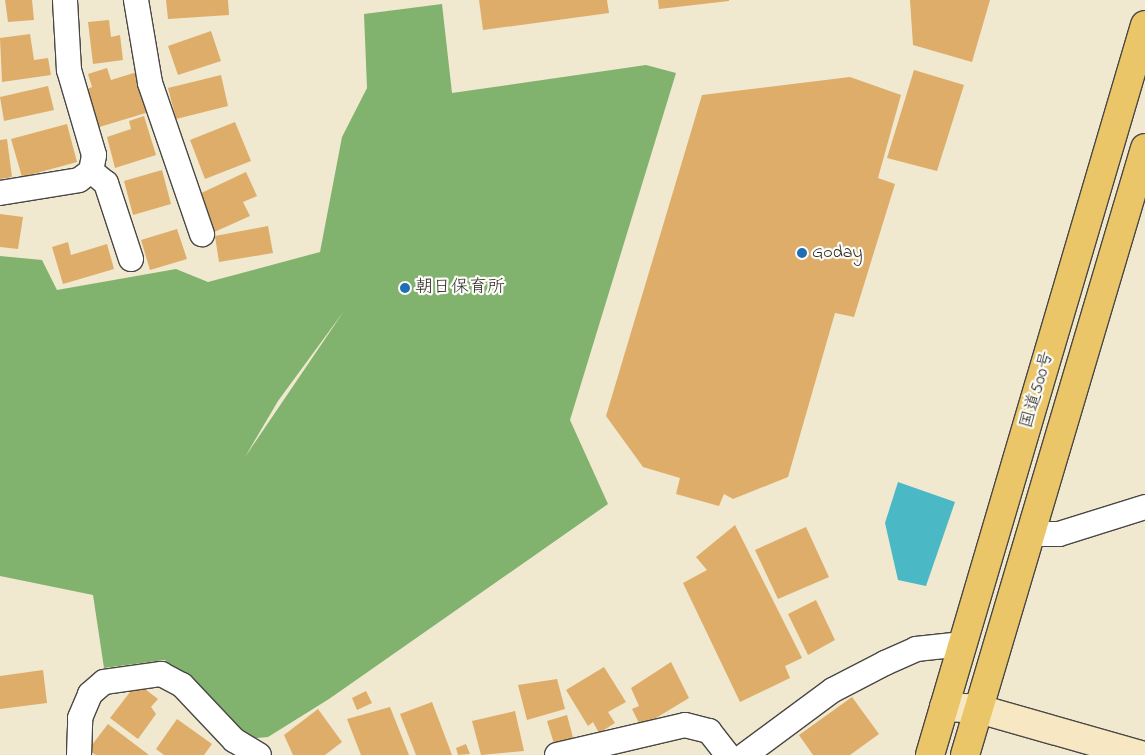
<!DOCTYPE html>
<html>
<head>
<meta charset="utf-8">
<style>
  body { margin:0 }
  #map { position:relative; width:1145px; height:755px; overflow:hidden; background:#f0e8cf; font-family:"Indie Flower","Klee One",sans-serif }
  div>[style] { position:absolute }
  .forest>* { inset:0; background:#81b36e }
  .water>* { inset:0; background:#4bb8c6 }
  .building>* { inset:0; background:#dead69 }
  .roads { filter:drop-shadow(1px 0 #494744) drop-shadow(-1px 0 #494744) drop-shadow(0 1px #494744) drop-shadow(0 -1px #494744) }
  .street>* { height:24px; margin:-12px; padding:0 12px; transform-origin:12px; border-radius:12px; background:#fff }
  .secondary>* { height:28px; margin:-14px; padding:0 14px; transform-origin:14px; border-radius:14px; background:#f7e8c3 }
  .highway>* { height:28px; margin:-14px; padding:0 14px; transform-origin:14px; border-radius:14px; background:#ebc669 }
  .dots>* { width:14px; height:14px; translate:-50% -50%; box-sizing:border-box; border:2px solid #fdfcf7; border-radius:50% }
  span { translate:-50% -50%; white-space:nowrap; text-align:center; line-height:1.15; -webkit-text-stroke:4.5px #fdfcf7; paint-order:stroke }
  .poi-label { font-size:18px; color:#2b2b2b }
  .left { translate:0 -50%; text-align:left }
  .street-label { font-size:18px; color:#2b2b2b }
</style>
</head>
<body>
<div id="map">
  <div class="forest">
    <i style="clip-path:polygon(evenodd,442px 4px,452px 93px,646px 65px,676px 73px,570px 420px,608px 504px,329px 699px,268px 737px,234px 740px,165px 660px,104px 668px,93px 595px,0 576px,0 256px,42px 260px,57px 290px,176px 269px,208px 282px,320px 252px,342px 137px,367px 88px,364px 14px,442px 4px,344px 311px,245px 457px,278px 401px,344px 311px)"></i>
  </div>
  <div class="water">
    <i style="clip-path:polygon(898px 482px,955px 502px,926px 586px,898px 580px,885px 523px)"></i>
  </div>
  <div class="building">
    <i style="clip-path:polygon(5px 0,32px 0,34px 20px,8px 22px)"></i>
    <i style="clip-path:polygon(166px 0,228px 0,229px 15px,168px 19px)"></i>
    <i style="clip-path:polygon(479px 0,607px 0,609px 13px,483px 30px)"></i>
    <i style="clip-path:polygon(658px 0,729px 0,729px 1px,659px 9px)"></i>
    <i style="clip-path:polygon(910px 0,990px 0,972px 62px,913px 45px)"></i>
    <i style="clip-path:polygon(109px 20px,111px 37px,120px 35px,123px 60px,93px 64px,88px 22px)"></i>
    <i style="clip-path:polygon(211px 31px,221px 61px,178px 75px,168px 46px)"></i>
    <i style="clip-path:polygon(30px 34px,34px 60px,48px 58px,51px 75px,2px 82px,0 38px)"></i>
    <i style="clip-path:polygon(107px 68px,111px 80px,137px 72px,149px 112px,96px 128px,85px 90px,92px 87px,88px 74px)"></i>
    <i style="clip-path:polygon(914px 70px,964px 85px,937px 171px,887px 158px)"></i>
    <i style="clip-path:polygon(221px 75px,228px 106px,176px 119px,168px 88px)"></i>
    <i style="clip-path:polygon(850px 77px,901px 95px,878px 178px,895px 184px,854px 317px,835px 313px,788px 477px,733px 499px,724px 494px,719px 506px,676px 494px,680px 478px,643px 467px,606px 416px,702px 95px)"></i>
    <i style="clip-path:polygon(48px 86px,54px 110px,4px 121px,0 97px)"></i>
    <i style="clip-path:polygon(144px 116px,156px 155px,115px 168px,107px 137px,131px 129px,129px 121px)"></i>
    <i style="clip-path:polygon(235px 122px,251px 161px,205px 179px,190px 140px)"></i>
    <i style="clip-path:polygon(67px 124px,77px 162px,22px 177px,11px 139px)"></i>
    <i style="clip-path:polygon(7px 139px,12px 177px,0 179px,0 140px)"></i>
    <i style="clip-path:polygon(162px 170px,171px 204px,133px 215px,124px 181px)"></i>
    <i style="clip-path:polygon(246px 172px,257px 196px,243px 202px,250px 216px,212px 233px,195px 196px)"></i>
    <i style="clip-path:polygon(0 214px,23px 217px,18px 249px,0 247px)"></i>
    <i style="clip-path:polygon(268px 226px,273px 253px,219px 262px,215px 236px)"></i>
    <i style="clip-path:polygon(177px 229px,187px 259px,150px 270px,141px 240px)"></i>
    <i style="clip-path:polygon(68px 242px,71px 255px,107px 244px,114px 269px,63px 284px,52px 247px)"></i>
    <i style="clip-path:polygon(735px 525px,802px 658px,785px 666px,790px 678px,740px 702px,683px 583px,707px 570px,696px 557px)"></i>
    <i style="clip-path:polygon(806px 527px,829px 577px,778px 599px,755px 550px)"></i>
    <i style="clip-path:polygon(816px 600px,835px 640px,808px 655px,788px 614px)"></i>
    <i style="clip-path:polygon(671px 662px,689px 698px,641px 727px,632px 709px,639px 706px,631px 688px)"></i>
    <i style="clip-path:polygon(604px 667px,626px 702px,608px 712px,615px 723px,599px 733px,593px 722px,588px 726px,566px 690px)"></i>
    <i style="clip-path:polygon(43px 670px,47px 703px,0 709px,0 676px)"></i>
    <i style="clip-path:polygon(557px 679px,565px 709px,527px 720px,518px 685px)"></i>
    <i style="clip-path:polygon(137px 683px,158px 699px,151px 707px,156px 714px,138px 739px,110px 718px)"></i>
    <i style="clip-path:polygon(366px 691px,372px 703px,357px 710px,352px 698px)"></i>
    <i style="clip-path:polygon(852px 697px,879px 734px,850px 755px,813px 755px,799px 735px)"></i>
    <i style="clip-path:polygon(432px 702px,452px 755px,416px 755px,400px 714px)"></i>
    <i style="clip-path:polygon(390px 707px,409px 755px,361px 755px,347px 719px)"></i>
    <i style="clip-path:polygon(318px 709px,342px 742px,325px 755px,293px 755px,284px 735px)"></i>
    <i style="clip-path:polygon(515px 711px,524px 751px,481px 755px,472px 721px)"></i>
    <i style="clip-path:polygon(567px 715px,574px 741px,555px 747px,547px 721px)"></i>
    <i style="clip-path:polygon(177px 719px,212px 744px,204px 755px,164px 755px,156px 749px)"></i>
    <i style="clip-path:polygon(108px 724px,149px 755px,96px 755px,88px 750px)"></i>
    <i style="clip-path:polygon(466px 744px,470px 754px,458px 755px,456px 748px)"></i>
  </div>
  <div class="roads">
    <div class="street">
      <i style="left:136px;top:0;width:84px;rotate:80.4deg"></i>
      <i style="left:150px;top:83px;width:160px;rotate:71deg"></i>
      <i style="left:91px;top:171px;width:19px;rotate:39deg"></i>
      <i style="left:106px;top:183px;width:80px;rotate:71.8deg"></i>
      <i style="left:0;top:193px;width:80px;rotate:-9.3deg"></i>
      <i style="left:79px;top:180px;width:15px;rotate:-37deg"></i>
      <i style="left:91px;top:171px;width:16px;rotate:-79deg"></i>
      <i style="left:94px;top:155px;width:89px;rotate:-106.4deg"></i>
      <i style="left:69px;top:70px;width:70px;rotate:-93.3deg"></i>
      <i style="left:1031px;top:534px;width:28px"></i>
      <i style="left:1059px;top:534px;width:90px;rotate:-17.4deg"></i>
      <i style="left:79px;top:755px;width:37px;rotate:-88deg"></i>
      <i style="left:80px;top:718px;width:26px;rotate:-67deg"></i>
      <i style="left:90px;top:694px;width:18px;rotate:-41deg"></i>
      <i style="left:104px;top:682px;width:58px;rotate:-8deg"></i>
      <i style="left:161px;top:674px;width:24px;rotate:28deg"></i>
      <i style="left:182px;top:685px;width:76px;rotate:46.6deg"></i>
      <i style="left:234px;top:740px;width:29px;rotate:31deg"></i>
      <i style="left:557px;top:755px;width:131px;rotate:-13.2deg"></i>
      <i style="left:685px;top:725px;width:25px;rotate:14deg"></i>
      <i style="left:709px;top:731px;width:31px;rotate:52deg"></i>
      <i style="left:745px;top:755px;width:109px;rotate:-36.5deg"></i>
      <i style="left:833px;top:690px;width:59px;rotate:-27.4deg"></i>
      <i style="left:885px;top:663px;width:34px;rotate:-24deg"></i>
      <i style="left:916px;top:649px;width:47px;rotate:-6.1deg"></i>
    </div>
    <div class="secondary">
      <i style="left:944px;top:707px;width:35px;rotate:3deg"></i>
      <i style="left:979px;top:709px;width:167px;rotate:15.9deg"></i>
    </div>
    <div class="highway">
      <i style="left:930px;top:755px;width:761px;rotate:-73.59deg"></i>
      <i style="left:965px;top:755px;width:633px;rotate:-73.48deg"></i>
    </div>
  </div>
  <div class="dots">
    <i style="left:802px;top:253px;background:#1f6fb2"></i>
    <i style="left:405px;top:288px;background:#1f6fb2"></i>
  </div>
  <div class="poi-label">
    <span class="left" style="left:812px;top:253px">Goday</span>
    <span class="left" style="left:415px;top:288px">朝日保育所</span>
  </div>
  <div class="street-label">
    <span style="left:1038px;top:390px;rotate:-74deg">国道500号</span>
  </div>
</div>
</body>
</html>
